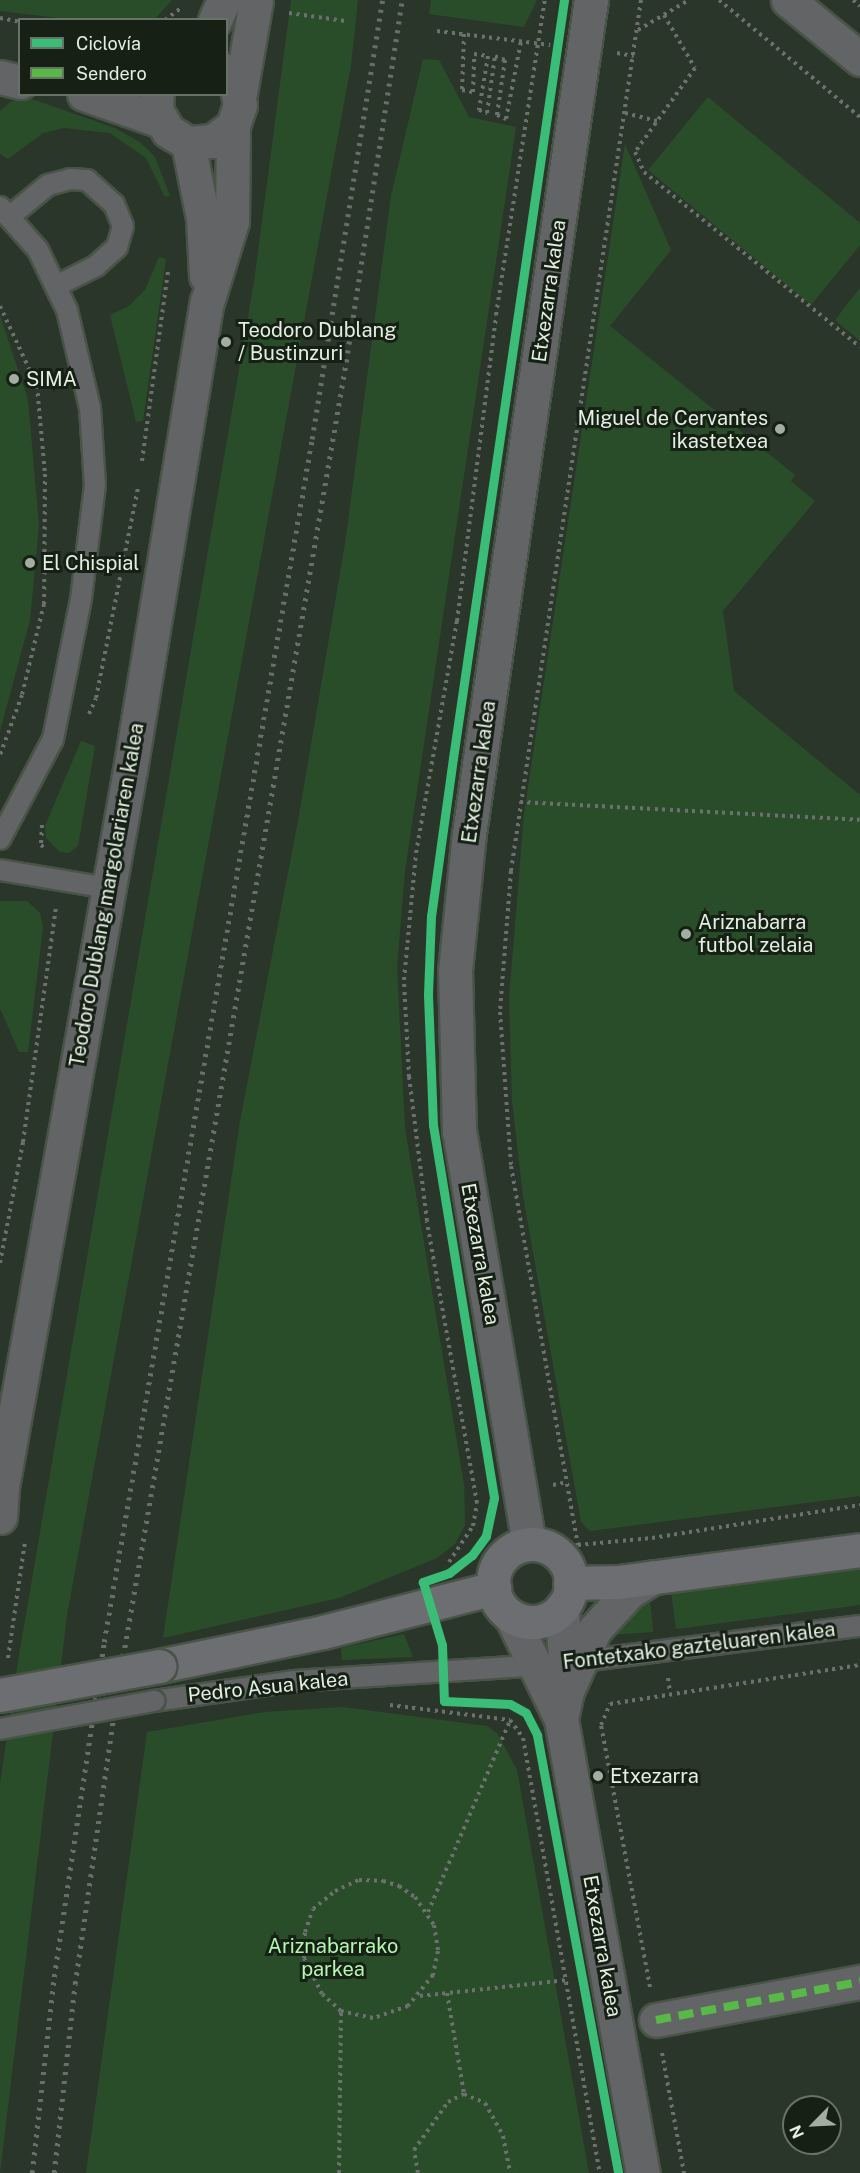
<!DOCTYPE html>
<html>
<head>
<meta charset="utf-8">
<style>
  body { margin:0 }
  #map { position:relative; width:860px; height:2173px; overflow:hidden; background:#2b362a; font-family:"Public Sans",sans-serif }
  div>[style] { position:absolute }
  .green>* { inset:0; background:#2a4d29 }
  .path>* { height:4px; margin-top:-2px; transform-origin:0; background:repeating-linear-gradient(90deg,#6c706f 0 3px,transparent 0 7.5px) }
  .roads { filter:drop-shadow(2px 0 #495348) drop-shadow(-2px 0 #495348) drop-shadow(0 2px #495348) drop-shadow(0 -2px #495348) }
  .lane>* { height:20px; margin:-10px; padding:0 10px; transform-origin:10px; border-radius:10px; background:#626466 }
  .street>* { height:33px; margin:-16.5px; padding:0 16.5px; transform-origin:16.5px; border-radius:16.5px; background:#626466 }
  .secondary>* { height:33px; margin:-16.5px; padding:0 16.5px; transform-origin:16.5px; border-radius:16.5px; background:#6c6e71 }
  .secondary>.ring { margin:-16.5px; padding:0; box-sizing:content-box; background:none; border:33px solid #6c6e71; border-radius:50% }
  .rail>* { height:4.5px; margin-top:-2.25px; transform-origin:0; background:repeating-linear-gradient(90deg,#6a6e6b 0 3px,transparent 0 9px) }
  .bridges { filter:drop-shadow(2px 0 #495348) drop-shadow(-2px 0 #495348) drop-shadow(0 2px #495348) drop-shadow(0 -2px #495348) }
  .lane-bridge>* { height:20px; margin:-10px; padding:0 10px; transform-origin:10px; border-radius:10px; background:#626466 }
  .secondary-bridge>* { height:33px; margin:-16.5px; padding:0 16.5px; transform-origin:16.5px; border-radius:16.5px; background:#6c6e71 }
  .quiet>* { height:8px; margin-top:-4px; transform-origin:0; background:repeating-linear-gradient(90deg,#58b947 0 15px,transparent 0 23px) }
  .cycleway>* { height:9px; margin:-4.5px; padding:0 4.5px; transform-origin:4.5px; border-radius:4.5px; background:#3abd76 }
  .dots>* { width:16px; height:16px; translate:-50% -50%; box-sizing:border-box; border:3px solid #162015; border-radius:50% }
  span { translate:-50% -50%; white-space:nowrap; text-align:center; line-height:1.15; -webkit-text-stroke:6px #162015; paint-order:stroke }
  .street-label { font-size:20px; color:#e2efe1 }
  .poi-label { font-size:20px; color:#e2efe1 }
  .left { translate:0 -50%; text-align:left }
  .right { translate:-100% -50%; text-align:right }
  .park-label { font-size:20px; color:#b3f6b0 }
  .legend { position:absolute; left:18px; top:18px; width:210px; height:78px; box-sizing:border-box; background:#162015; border:2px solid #687367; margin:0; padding:8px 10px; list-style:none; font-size:18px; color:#e2efe1 }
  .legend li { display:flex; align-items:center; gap:12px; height:30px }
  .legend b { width:30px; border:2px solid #687367 }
  .north { position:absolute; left:782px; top:2095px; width:60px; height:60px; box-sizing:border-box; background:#162015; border:2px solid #687367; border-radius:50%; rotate:246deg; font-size:16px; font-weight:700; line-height:24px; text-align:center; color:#e2efe1 }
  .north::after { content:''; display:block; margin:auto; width:21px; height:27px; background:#a2aea1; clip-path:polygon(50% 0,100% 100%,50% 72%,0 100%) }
</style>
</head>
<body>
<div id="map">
  <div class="green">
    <i style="clip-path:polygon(0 0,172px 0,154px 20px,67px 19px,0 11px)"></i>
    <i style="clip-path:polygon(291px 0,358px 0,351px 65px,67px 1615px,0 2173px,0 1784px,18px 1661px,254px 282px)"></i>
    <i style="clip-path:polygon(431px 0,537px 0,524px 27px,429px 14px)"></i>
    <i style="clip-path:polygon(423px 59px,439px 60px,469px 117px,516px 127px,405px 871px,397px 967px,405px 1128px,464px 1485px,465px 1525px,455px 1544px,437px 1558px,339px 1598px,163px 1638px,240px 1121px,298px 821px,345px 544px,391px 196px)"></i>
    <i style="clip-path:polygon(26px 97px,115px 128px,141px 143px,155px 157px,170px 196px,165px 197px,146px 158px,110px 133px,64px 128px,43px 133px,8px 159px,0 154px,0 111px,10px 102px)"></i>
    <i style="clip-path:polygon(708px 97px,860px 223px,860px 245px,811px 305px,648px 170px)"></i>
    <i style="clip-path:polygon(625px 144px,671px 250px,610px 326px,795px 475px,791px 481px,815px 501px,723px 611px,734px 691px,860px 795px,860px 1496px,590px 1531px,581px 1522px,523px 1196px,512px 1101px,509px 999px,524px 814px)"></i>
    <i style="clip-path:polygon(159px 257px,166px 259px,143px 421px,136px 422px,110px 315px,129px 306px,145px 290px)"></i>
    <i style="clip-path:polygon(859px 289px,860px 290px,860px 341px,835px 320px)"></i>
    <i style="clip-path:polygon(0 315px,28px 400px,39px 525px,30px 620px,0 731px)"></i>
    <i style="clip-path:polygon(81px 741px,95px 746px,78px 846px,69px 853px,60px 852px,46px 838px,45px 826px)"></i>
    <i style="clip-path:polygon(0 901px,27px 901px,40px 913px,43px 927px,28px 1052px,19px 1052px,0 1008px)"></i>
    <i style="clip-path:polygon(860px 1566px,860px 1605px,676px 1629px,671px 1592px)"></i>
    <i style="clip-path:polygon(650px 1598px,653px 1632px,609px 1635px,635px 1606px)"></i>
    <i style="clip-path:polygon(404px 1634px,413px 1657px,342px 1660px,341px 1648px)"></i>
    <i style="clip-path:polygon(343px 1707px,487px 1726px,497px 1733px,517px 1770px,589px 2173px,86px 2173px,147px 1732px,265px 1712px)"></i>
  </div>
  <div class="path">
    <i style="left:641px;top:0;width:881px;rotate:98.49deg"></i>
    <i style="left:511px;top:871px;width:141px;rotate:94.5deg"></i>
    <i style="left:500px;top:1012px;width:154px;rotate:85.9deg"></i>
    <i style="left:511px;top:1166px;width:385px;rotate:80deg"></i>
    <i style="left:578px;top:1545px;width:74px;rotate:-5.4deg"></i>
    <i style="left:652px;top:1538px;width:211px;rotate:-9deg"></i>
    <i style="left:719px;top:0;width:183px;rotate:39.7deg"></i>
    <i style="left:853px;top:0;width:9px;rotate:41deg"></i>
    <i style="left:289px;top:13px;width:57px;rotate:8.1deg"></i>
    <i style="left:664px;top:15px;width:61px;rotate:59.7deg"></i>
    <i style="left:695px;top:68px;width:103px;rotate:125.5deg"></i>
    <i style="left:635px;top:152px;width:22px;rotate:66deg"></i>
    <i style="left:644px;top:172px;width:278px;rotate:39deg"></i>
    <i style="left:0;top:18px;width:20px;rotate:11deg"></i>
    <i style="left:165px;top:20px;width:21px;rotate:-37deg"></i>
    <i style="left:638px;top:30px;width:59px;rotate:-30.5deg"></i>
    <i style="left:437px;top:31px;width:114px;rotate:7.1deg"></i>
    <i style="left:464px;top:34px;width:56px;rotate:92deg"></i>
    <i style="left:462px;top:90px;width:11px;rotate:10deg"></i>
    <i style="left:473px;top:92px;width:38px;rotate:-88deg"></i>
    <i style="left:474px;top:54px;width:14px;rotate:8deg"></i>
    <i style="left:488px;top:56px;width:55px;rotate:99.5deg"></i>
    <i style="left:479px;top:110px;width:9px;rotate:21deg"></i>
    <i style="left:487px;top:113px;width:58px;rotate:-82deg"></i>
    <i style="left:495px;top:56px;width:11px;rotate:22deg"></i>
    <i style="left:505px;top:60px;width:56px;rotate:98.3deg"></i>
    <i style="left:497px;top:115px;width:10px;rotate:24deg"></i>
    <i style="left:506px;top:119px;width:79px;rotate:-79.1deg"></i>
    <i style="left:617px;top:53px;width:17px;rotate:10deg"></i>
    <i style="left:625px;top:113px;width:33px;rotate:14deg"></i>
    <i style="left:0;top:306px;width:88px;rotate:65.2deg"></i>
    <i style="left:37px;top:386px;width:88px;rotate:84.8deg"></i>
    <i style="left:45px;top:474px;width:130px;rotate:90.4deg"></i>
    <i style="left:44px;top:604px;width:94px;rotate:103.6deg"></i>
    <i style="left:22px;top:695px;width:64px;rotate:110.1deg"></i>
    <i style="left:142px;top:461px;width:193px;rotate:-82.2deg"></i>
    <i style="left:89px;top:714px;width:17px;rotate:-66deg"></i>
    <i style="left:96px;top:698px;width:215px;rotate:-78.7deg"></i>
    <i style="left:520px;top:802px;width:340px;rotate:3deg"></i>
    <i style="left:42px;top:825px;width:20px;rotate:93deg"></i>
    <i style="left:41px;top:845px;width:6px;rotate:39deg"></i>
    <i style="left:0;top:1263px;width:123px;rotate:-79.2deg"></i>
    <i style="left:23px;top:1142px;width:236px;rotate:-82deg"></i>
    <i style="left:553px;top:1485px;width:14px;rotate:-12deg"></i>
    <i style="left:449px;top:1562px;width:43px;rotate:-56.3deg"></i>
    <i style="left:473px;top:1526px;width:23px;rotate:-80deg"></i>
    <i style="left:477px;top:1503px;width:286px;rotate:-100.1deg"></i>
    <i style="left:427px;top:1221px;width:145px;rotate:-97.1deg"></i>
    <i style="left:409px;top:1077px;width:97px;rotate:-93deg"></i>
    <i style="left:404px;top:980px;width:128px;rotate:-84.6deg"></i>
    <i style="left:416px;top:853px;width:236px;rotate:-80deg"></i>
    <i style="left:457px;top:621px;width:308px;rotate:-82.7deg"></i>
    <i style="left:496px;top:315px;width:319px;rotate:-81.2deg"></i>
    <i style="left:8px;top:1658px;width:118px;rotate:-81.7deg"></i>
    <i style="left:668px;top:1678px;width:14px;rotate:82deg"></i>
    <i style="left:390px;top:1705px;width:121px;rotate:7.1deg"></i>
    <i style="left:510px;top:1720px;width:22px;rotate:54deg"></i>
    <i style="left:523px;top:1738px;width:442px;rotate:80deg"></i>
    <i style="left:428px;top:1912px;width:208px;rotate:-66.8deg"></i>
    <i style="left:650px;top:1987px;width:267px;rotate:-100.6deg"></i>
    <i style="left:601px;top:1725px;width:23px;rotate:-67deg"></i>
    <i style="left:610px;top:1704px;width:253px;rotate:-8.9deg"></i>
    <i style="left:447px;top:1993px;width:102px;rotate:80.4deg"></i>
    <i style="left:420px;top:1996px;width:148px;rotate:-6.2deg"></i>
    <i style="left:662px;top:2053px;width:122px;rotate:79.6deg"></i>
    <i style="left:464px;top:2094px;width:23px;rotate:23deg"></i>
    <i style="left:485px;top:2103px;width:38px;rotate:61deg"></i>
    <i style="left:503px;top:2136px;width:38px;rotate:79deg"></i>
    <i style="left:339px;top:2173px;width:162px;rotate:-89.3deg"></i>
    <i style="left:341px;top:2011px;width:25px;rotate:-138deg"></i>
    <i style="left:322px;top:1994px;width:40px;rotate:-116.6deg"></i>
    <i style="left:304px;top:1958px;width:26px;rotate:-88deg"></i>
    <i style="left:305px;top:1932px;width:24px;rotate:-71deg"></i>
    <i style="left:313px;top:1909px;width:28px;rotate:-39deg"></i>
    <i style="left:335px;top:1891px;width:26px;rotate:-25deg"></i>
    <i style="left:359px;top:1880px;width:24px;rotate:2deg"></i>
    <i style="left:383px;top:1881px;width:17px;rotate:17deg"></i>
    <i style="left:399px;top:1886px;width:19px;rotate:35deg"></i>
    <i style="left:415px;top:1897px;width:34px;rotate:56deg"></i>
    <i style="left:434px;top:1925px;width:26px;rotate:81deg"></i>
    <i style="left:438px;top:1951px;width:25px;rotate:102deg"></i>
    <i style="left:433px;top:1975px;width:40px;rotate:129deg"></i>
    <i style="left:408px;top:2006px;width:37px;rotate:161deg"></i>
    <i style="left:373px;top:2018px;width:33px;rotate:-168deg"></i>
    <i style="left:418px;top:2173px;width:23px;rotate:-100deg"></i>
    <i style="left:414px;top:2150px;width:59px;rotate:-54.7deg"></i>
    <i style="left:448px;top:2102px;width:18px;rotate:-27deg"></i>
  </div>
  <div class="roads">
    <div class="lane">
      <i style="left:0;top:207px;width:57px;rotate:48.5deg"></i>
      <i style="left:38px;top:250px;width:67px;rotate:64.2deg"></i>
      <i style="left:67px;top:310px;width:101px;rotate:76.8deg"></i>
      <i style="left:90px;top:408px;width:77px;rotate:86.3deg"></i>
      <i style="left:95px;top:485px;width:115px;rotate:97deg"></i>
      <i style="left:81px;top:599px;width:143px;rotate:101.3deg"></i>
      <i style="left:53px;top:739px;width:113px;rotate:117.9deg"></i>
      <i style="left:9px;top:217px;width:50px;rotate:-39.4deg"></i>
      <i style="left:48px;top:185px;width:23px;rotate:-15deg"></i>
      <i style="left:70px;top:179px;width:17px;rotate:3deg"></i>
      <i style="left:87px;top:180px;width:36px;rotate:42deg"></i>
      <i style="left:114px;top:204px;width:24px;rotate:68deg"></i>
      <i style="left:123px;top:226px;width:22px;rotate:106deg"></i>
      <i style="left:117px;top:247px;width:28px;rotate:138deg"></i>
      <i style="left:96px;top:266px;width:45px;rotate:153.4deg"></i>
      <i style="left:0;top:870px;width:109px;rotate:9.5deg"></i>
      <i style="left:574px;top:1662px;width:288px;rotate:-7.2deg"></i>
      <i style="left:154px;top:1701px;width:141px;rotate:-8.1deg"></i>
      <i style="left:294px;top:1681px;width:249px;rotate:-3.7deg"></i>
    </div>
    <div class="street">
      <i style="left:788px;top:0;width:93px;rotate:39.3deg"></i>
      <i style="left:215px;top:20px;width:22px;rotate:-66deg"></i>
      <i style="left:0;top:77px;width:21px;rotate:14deg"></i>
      <i style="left:240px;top:93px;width:94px;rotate:-80.2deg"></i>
      <i style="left:84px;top:94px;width:82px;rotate:19.3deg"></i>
      <i style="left:157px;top:94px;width:16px;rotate:94deg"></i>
      <i style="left:156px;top:110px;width:24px;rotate:60deg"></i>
      <i style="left:168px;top:131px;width:23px;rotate:31deg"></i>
      <i style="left:188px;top:143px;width:25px;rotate:-5deg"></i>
      <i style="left:213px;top:141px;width:25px;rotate:-37deg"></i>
      <i style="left:233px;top:126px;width:22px;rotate:-72deg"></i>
      <i style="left:240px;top:105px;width:22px;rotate:-100deg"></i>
      <i style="left:236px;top:83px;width:16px;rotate:-128deg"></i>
      <i style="left:188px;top:143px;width:76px;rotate:78.7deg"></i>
      <i style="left:203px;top:218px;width:58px;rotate:87deg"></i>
      <i style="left:0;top:1517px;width:30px;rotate:-86deg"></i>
      <i style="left:2px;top:1487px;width:728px;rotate:-79.88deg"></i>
      <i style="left:130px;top:770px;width:474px;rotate:-80.7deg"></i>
      <i style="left:207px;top:302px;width:85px;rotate:-72.8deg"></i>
      <i style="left:232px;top:221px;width:95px;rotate:-89.4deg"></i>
      <i style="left:529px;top:1544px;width:418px;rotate:-99.6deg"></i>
      <i style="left:459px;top:1132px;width:161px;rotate:-91.4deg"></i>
      <i style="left:455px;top:971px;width:138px;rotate:-84.2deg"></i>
      <i style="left:469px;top:834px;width:843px;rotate:-81.68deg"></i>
      <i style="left:562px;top:1607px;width:76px;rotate:87deg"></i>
      <i style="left:511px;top:1616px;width:114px;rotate:64.1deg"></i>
      <i style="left:561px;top:1719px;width:461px;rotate:79.8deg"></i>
      <i style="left:561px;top:1719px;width:29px;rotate:-78deg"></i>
      <i style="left:567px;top:1691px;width:68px;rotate:-65.7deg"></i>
      <i style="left:595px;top:1629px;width:52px;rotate:-47.4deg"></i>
      <i style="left:630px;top:1591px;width:27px;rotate:-31deg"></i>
      <i style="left:656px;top:2020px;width:208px;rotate:-10.6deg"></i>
    </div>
    <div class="secondary">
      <i class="ring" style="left:493px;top:1544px;width:45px;height:45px"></i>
      <i style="left:570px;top:1583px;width:48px;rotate:-1.2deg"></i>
      <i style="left:618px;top:1582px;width:244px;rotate:-7.5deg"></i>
      <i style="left:159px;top:1666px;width:167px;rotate:-11.7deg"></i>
      <i style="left:323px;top:1632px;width:177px;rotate:-14.4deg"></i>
    </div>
  </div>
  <div class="rail">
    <i style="left:32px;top:2173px;width:197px;rotate:-83.6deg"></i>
    <i style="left:54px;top:1977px;width:339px;rotate:-81.5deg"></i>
    <i style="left:104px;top:1642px;width:1221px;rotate:-80.19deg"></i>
    <i style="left:312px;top:439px;width:445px;rotate:-80.9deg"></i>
    <i style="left:54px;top:2173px;width:190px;rotate:-83.7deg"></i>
    <i style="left:75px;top:1984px;width:295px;rotate:-81.8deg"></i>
    <i style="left:117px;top:1692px;width:1350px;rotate:-80.23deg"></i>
    <i style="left:346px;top:362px;width:366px;rotate:-81.2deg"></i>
  </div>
  <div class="bridges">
    <div class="lane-bridge">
      <i style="left:0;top:1729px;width:157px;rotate:-10.3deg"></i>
    </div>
    <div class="secondary-bridge">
      <i style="left:0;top:1695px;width:162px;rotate:-10.3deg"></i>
    </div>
  </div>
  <div class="quiet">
    <i style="left:656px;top:2020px;width:208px;rotate:-10.6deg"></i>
  </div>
  <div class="cycleway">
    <i style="left:564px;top:0;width:766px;rotate:98.33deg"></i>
    <i style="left:453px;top:758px;width:160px;rotate:97.9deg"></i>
    <i style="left:431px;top:916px;width:79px;rotate:92.2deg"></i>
    <i style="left:428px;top:995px;width:130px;rotate:87.8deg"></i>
    <i style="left:433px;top:1125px;width:378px;rotate:80.7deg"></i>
    <i style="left:494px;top:1498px;width:39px;rotate:102deg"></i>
    <i style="left:486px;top:1536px;width:24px;rotate:126deg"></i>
    <i style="left:472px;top:1555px;width:29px;rotate:142deg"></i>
    <i style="left:449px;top:1573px;width:28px;rotate:161deg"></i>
    <i style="left:423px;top:1582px;width:66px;rotate:73.2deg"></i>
    <i style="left:442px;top:1645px;width:56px;rotate:88deg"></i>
    <i style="left:444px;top:1701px;width:66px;rotate:2.6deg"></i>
    <i style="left:510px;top:1704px;width:18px;rotate:29deg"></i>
    <i style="left:526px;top:1713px;width:25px;rotate:63deg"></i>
    <i style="left:537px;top:1735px;width:445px;rotate:79.5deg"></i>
  </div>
  <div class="dots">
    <i style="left:226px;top:342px;background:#a2aea1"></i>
    <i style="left:14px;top:379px;background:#a2aea1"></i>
    <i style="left:780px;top:429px;background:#a2aea1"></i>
    <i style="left:30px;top:563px;background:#a2aea1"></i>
    <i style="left:686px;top:934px;background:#a2aea1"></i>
    <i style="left:598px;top:1776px;background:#a2aea1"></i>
  </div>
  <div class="street-label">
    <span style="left:549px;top:291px;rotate:-82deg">Etxezarra kalea</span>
    <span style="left:479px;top:772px;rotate:-82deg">Etxezarra kalea</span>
    <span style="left:107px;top:895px;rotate:-80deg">Teodoro Dublang margolariaren kalea</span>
    <span style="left:480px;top:1254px;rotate:80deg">Etxezarra kalea</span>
    <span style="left:699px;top:1646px;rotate:-7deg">Fontetxako gazteluaren kalea</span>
    <span style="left:268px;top:1687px;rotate:-6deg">Pedro Asua kalea</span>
    <span style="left:602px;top:1946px;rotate:80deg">Etxezarra kalea</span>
  </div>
  <div class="poi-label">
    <span class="left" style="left:238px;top:342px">Teodoro Dublang<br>/ Bustinzuri</span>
    <span class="left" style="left:26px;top:379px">SIMA</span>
    <span class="right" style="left:768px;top:430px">Miguel de Cervantes<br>ikastetxea</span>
    <span class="left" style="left:42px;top:563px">El Chispial</span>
    <span class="left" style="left:698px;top:934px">Ariznabarra<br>futbol zelaia</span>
    <span class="left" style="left:610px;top:1776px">Etxezarra</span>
  </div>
  <div class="park-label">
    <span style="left:333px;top:1958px">Ariznabarrako<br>parkea</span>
  </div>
  <ul class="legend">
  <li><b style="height:8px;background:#3abd76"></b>Ciclovía</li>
  <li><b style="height:8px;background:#58b947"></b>Sendero</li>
  </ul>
  <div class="north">N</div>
</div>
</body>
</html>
